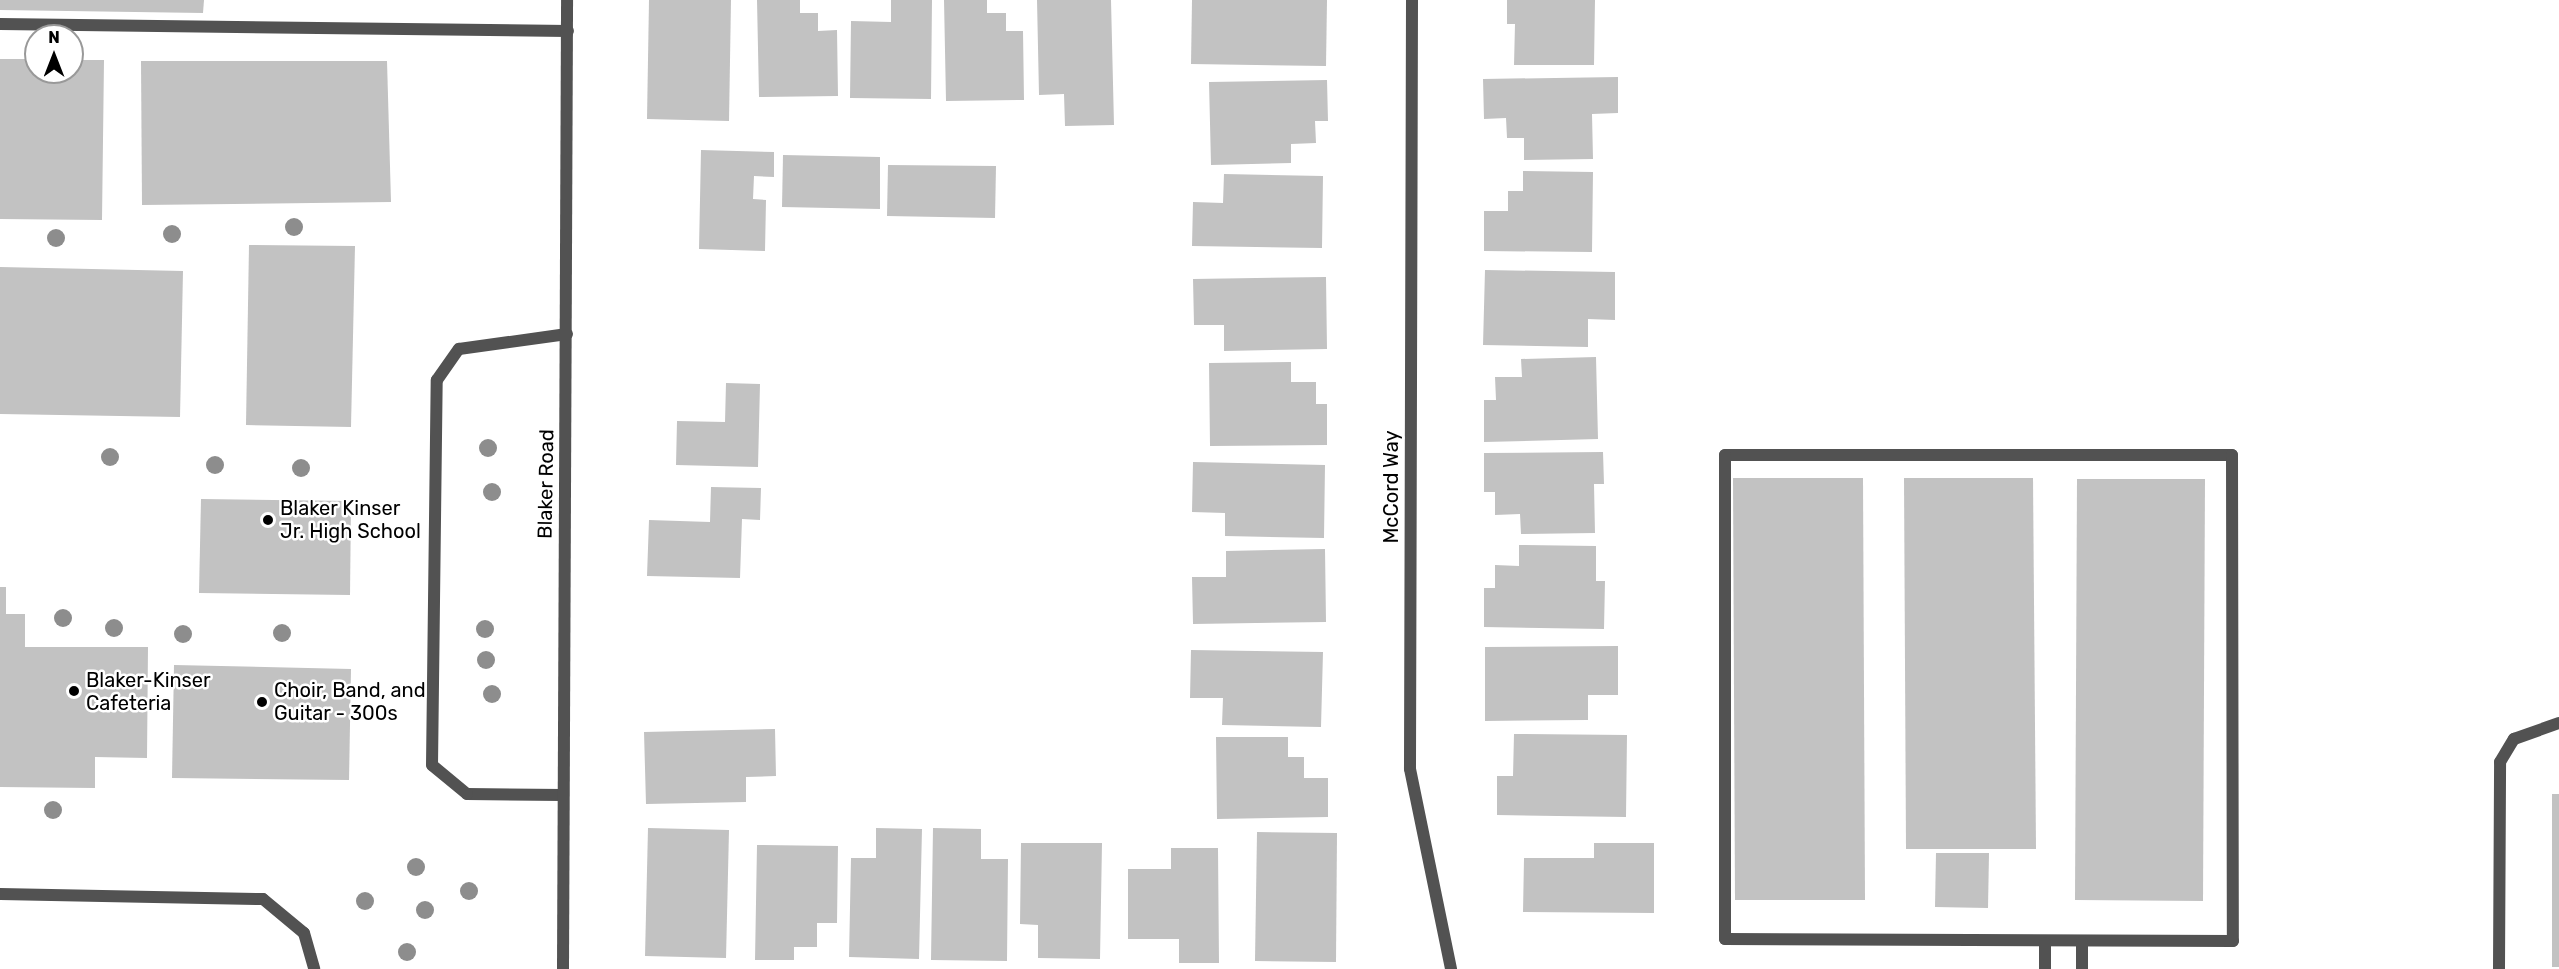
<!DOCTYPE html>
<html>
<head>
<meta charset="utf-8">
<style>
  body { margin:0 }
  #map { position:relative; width:2559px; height:969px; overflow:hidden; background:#fff; font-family:Rubik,sans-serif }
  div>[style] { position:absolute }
  .building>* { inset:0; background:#c2c2c2 }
  .lane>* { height:12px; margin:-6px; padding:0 6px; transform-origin:6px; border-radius:6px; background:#525252 }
  .street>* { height:12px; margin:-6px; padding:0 6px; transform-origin:6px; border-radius:6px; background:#525252 }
  .trees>* { width:18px; height:18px; margin:-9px; border-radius:50%; background:#8d8d8d }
  .dots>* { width:16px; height:16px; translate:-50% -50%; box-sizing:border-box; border:3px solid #fff; border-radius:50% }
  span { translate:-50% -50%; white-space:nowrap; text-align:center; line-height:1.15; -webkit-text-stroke:5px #fff; paint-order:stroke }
  .street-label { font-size:20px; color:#000 }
  .poi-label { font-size:20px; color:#000 }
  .left { translate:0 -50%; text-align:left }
  .north { position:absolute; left:24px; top:24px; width:60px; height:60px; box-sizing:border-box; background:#fff; border:2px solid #999; border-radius:50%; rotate:0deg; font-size:16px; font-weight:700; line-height:24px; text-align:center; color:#000 }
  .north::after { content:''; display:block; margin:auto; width:21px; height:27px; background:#000; clip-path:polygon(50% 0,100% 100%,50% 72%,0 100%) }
</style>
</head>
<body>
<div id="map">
  <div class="building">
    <i style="clip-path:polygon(0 0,204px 0,203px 13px,0 10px)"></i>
    <i style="clip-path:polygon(649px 0,731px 0,729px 121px,647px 119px)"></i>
    <i style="clip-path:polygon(757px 0,800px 0,800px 13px,818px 13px,818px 31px,837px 30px,838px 96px,759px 97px)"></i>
    <i style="clip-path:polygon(891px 0,932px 0,931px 99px,850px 98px,851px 21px,891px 22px)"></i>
    <i style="clip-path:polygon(944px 0,987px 0,987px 13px,1006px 13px,1006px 31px,1023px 31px,1024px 100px,946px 101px)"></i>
    <i style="clip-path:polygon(1037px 0,1111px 0,1114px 125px,1065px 126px,1064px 94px,1039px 95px)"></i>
    <i style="clip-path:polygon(1192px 0,1327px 0,1326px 66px,1191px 64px)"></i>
    <i style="clip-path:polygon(1507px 0,1595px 0,1594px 65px,1514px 65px,1515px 24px,1507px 24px)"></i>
    <i style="clip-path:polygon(0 59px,36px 59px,36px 72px,72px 72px,72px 60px,104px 60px,102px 220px,0 219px)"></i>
    <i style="clip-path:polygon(141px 61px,387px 61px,391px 202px,142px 205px)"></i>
    <i style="clip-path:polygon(1618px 77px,1618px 113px,1592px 114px,1593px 159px,1524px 160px,1524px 138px,1507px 138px,1506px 118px,1484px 119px,1483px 79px)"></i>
    <i style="clip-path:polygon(1327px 80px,1328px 121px,1315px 121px,1316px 143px,1291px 144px,1291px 163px,1211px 165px,1209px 82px)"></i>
    <i style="clip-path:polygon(701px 150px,774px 152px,774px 177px,754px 176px,753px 199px,766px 200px,765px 251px,699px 249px)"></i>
    <i style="clip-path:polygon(783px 155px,880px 157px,880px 209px,782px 207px)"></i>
    <i style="clip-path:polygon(888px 165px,996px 166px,995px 218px,887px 216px)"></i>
    <i style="clip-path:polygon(1523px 171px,1593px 172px,1592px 252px,1484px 251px,1484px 211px,1508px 211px,1508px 191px,1523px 191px)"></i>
    <i style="clip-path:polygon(1224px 174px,1323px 176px,1322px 248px,1192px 246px,1193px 202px,1223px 203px)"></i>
    <i style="clip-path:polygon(249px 245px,355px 246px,351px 427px,246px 425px)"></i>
    <i style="clip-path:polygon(0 267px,183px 271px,180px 417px,0 414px)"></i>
    <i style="clip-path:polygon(1485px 270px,1615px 272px,1615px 320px,1588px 319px,1588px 347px,1483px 345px)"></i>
    <i style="clip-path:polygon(1326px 277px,1327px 349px,1224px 351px,1224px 325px,1194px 325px,1193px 279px)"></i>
    <i style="clip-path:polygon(1596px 357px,1598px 439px,1484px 442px,1484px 400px,1496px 400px,1495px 377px,1522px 377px,1521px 359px)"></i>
    <i style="clip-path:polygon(1291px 362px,1291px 382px,1316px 382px,1316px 404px,1327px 404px,1327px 445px,1210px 446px,1209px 363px)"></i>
    <i style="clip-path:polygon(726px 383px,760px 384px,758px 467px,676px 465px,677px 421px,725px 422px)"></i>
    <i style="clip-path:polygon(1603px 452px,1604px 484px,1594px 484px,1595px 533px,1521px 534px,1520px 514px,1495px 515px,1495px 492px,1484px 492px,1484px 453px)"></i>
    <i style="clip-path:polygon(1193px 462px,1325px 465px,1324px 538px,1225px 536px,1225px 513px,1192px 512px)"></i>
    <i style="clip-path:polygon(1733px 478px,1863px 478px,1865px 900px,1735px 900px)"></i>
    <i style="clip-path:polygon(1904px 478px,2033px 478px,2036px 849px,1906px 849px)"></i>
    <i style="clip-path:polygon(2077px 479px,2205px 479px,2203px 901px,2075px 900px)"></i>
    <i style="clip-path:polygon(711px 487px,761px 488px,760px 520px,742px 519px,740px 578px,647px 576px,649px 520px,710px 522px)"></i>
    <i style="clip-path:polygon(201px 499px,351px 501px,350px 595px,199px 593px)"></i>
    <i style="clip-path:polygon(1519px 545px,1596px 546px,1596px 581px,1605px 581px,1604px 629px,1484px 627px,1484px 588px,1495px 588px,1495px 565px,1519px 566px)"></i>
    <i style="clip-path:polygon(1325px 549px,1326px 622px,1193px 624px,1192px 577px,1226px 577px,1226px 551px)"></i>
    <i style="clip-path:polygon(0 587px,6px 587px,6px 614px,25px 614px,25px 647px,148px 647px,147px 758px,95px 757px,95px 788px,0 787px)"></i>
    <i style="clip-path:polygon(1618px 646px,1618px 695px,1588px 695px,1588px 720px,1485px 721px,1485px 647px)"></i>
    <i style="clip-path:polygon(1191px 650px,1323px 652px,1321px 727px,1222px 725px,1223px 698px,1190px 698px)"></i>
    <i style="clip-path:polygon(174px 665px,351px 669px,349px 780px,172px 778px)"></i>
    <i style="clip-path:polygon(775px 729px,776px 776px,746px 777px,746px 802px,646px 804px,644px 732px)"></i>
    <i style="clip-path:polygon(1514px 734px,1627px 735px,1626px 817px,1497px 815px,1497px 776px,1513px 776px)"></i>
    <i style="clip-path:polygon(1216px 737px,1288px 737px,1288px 757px,1304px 757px,1304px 778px,1328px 778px,1328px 817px,1217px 819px)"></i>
    <i style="clip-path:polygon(2552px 794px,2559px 794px,2559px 967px,2552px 967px)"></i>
    <i style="clip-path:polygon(648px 828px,729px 830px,726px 958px,645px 956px)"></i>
    <i style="clip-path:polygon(876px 828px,922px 829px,919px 959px,849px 957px,851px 858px,876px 858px)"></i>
    <i style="clip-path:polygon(933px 828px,981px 829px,981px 859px,1008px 859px,1007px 961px,931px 960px)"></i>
    <i style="clip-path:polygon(1257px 832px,1337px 833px,1336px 962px,1255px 961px)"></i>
    <i style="clip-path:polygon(1021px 843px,1102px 843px,1100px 959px,1038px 958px,1038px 925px,1020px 924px)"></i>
    <i style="clip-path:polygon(1594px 843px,1654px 843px,1654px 913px,1523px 912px,1524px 858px,1594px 858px)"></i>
    <i style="clip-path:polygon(757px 845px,838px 846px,837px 923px,817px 923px,817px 947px,794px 947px,794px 960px,755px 960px)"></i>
    <i style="clip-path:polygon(1171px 848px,1218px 848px,1219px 963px,1179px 963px,1179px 939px,1128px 939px,1128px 869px,1171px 869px)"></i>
    <i style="clip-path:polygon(1936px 853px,1989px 853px,1988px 908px,1935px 907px)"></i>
  </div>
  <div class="lane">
    <i style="left:0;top:24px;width:568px;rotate:0.71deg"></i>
    <i style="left:1725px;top:455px;width:507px"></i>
    <i style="left:2232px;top:455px;width:486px;rotate:89.9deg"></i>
    <i style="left:2233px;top:941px;width:508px;rotate:-179.77deg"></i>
    <i style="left:1725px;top:939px;width:484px;rotate:-90deg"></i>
    <i style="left:0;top:894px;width:263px;rotate:1.1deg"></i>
    <i style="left:263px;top:899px;width:53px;rotate:39.7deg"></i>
    <i style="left:304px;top:933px;width:37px;rotate:74deg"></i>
    <i style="left:2082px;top:942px;width:27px;rotate:90deg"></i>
    <i style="left:2045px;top:943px;width:26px;rotate:90deg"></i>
    <i style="left:2499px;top:969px;width:207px;rotate:-89.7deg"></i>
    <i style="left:2500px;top:762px;width:27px;rotate:-59deg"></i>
    <i style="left:2514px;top:739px;width:48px;rotate:-19.6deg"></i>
  </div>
  <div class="street">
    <i style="left:1412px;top:0;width:769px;rotate:90.15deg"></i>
    <i style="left:1410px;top:769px;width:204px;rotate:78.4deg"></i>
    <i style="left:563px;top:795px;width:96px;rotate:-179.4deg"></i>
    <i style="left:467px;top:794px;width:45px;rotate:-140.4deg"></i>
    <i style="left:432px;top:765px;width:385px;rotate:-89.3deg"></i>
    <i style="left:437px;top:380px;width:38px;rotate:-55deg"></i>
    <i style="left:459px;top:349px;width:109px;rotate:-7.9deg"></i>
    <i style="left:563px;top:969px;width:969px;rotate:-89.76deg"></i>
  </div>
  <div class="trees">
    <i style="left:294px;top:227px"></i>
    <i style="left:172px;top:234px"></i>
    <i style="left:56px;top:238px"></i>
    <i style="left:488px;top:448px"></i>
    <i style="left:110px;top:457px"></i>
    <i style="left:215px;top:465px"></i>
    <i style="left:301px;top:468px"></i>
    <i style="left:492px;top:492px"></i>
    <i style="left:63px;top:618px"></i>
    <i style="left:114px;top:628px"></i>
    <i style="left:485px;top:629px"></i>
    <i style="left:282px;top:633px"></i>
    <i style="left:183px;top:634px"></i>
    <i style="left:486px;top:660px"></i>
    <i style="left:492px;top:694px"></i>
    <i style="left:53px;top:810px"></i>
    <i style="left:416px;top:867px"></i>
    <i style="left:469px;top:891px"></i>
    <i style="left:365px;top:901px"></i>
    <i style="left:425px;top:910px"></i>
    <i style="left:407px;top:952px"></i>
  </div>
  <div class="dots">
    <i style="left:268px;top:520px;background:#000"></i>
    <i style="left:74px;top:691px;background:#000"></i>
    <i style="left:262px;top:702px;background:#000"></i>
  </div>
  <div class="street-label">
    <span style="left:546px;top:484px;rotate:-89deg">Blaker Road</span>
    <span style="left:1391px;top:487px;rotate:-90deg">McCord Way</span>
  </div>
  <div class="poi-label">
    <span class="left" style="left:280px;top:520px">Blaker Kinser<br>Jr. High School</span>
    <span class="left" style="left:86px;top:692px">Blaker-Kinser<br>Cafeteria</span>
    <span class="left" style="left:274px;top:702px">Choir, Band, and<br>Guitar - 300s</span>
  </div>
  <div class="north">N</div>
</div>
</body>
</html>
